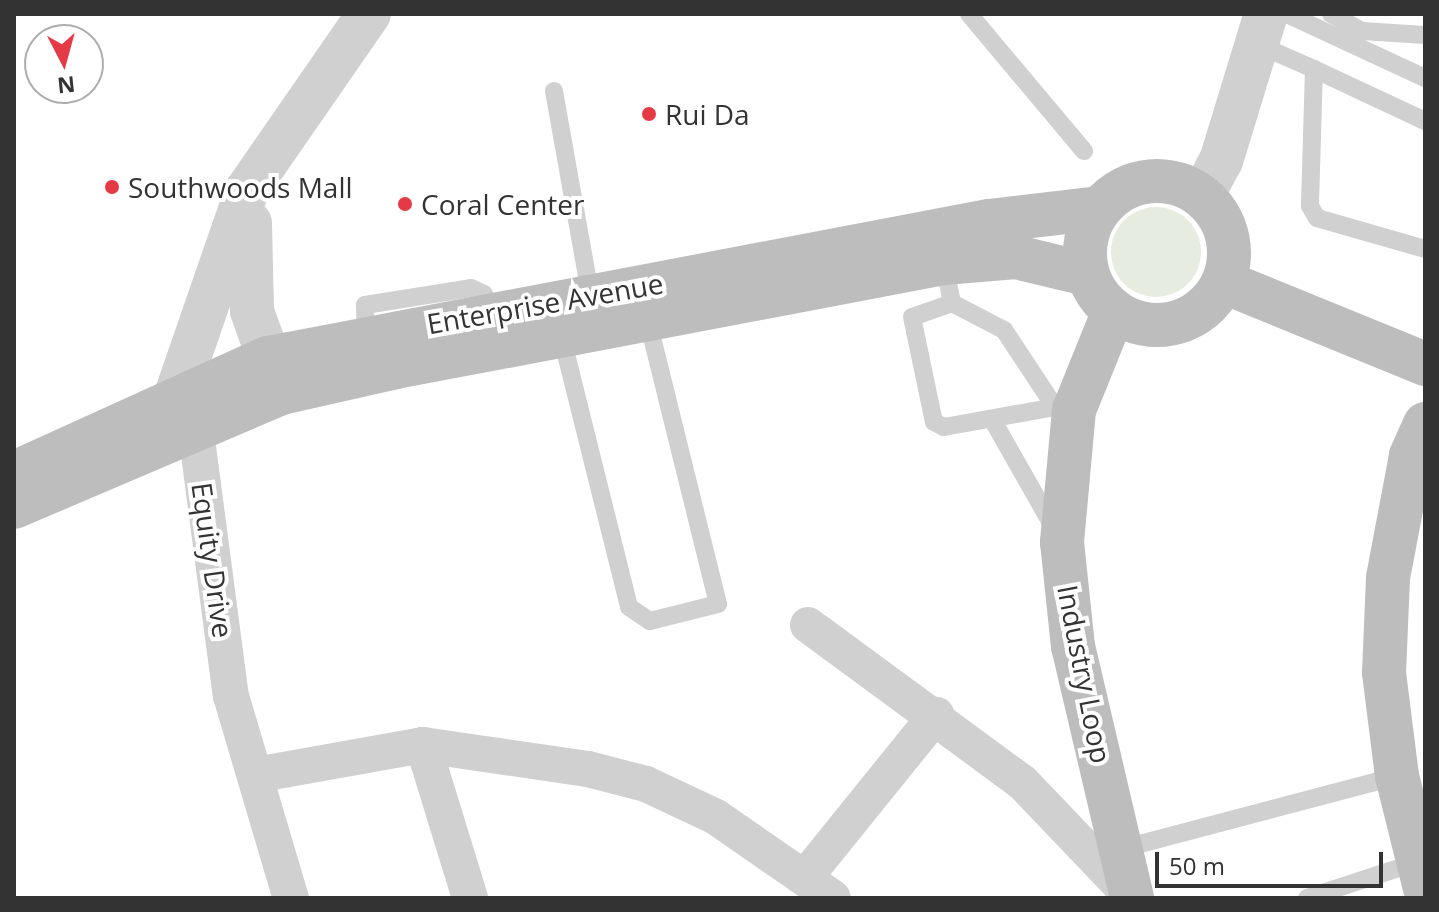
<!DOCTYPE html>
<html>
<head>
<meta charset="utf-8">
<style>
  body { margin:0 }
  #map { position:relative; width:1439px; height:912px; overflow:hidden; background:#fff; font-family:"Open Sans",sans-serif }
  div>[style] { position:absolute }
  .green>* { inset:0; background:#e6ecdf }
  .round { border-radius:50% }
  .service>* { height:18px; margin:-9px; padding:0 9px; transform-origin:9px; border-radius:9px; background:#d0d0d0 }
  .minor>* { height:36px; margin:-18px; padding:0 18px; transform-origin:18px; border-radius:18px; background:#d0d0d0 }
  .tertiary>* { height:44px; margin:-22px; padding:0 22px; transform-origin:22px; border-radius:22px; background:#d0d0d0 }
  .secondary>* { height:44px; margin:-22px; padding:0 22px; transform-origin:22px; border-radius:22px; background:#bdbdbd }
  .secondary>.ring { margin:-22px; padding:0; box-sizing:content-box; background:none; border:44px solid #bdbdbd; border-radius:50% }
  .dots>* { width:22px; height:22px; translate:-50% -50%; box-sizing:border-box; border:4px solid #fff; border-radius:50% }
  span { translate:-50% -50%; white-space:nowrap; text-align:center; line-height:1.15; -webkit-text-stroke:8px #fff; paint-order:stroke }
  .poi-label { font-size:28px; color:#333 }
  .left { translate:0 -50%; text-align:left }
  .street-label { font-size:28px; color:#333 }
  .frame { position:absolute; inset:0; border:16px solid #333; pointer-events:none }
  .north { position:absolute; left:24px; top:24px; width:80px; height:80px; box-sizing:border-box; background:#fff; border:2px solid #adadad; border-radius:50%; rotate:174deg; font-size:22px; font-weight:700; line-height:32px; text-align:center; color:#333 }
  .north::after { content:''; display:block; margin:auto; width:28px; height:36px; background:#e63946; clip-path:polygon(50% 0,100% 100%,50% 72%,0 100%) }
  .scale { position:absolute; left:1155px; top:852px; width:228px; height:36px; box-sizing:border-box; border:4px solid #333; border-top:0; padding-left:10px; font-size:24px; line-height:28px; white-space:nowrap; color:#333; -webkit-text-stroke:6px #fff; paint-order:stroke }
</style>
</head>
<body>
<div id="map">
  <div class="green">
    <i class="round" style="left:1111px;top:207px;width:90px;height:90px"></i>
  </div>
  <div class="service">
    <i style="left:969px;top:14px;width:179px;rotate:50deg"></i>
    <i style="left:1287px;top:14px;width:152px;rotate:24.9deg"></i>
    <i style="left:1331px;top:14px;width:35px;rotate:29deg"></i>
    <i style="left:1362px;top:31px;width:63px;rotate:3.6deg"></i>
    <i style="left:1259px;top:45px;width:60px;rotate:23.6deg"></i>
    <i style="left:554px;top:91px;width:206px;rotate:79.9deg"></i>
    <i style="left:1425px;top:121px;width:123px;rotate:-154.9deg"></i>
    <i style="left:1314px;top:69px;width:137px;rotate:91.7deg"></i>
    <i style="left:1310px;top:206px;width:14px;rotate:60deg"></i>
    <i style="left:1317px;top:218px;width:112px;rotate:16deg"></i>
    <i style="left:944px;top:263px;width:41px;rotate:78.7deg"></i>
    <i style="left:952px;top:303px;width:59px;rotate:27.4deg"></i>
    <i style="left:1004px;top:330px;width:92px;rotate:56.5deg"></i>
    <i style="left:1055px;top:407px;width:9px;rotate:6deg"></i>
    <i style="left:952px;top:303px;width:42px;rotate:160.7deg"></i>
    <i style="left:912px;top:317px;width:107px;rotate:78.2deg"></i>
    <i style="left:934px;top:422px;width:11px;rotate:27deg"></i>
    <i style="left:944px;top:427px;width:113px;rotate:-10.2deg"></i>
    <i style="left:561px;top:334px;width:281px;rotate:76deg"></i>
    <i style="left:629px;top:607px;width:25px;rotate:34deg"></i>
    <i style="left:650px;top:621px;width:70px;rotate:-14deg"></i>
    <i style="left:718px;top:604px;width:295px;rotate:-103.9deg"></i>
    <i style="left:366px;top:336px;width:31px;rotate:-92deg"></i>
    <i style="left:365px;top:305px;width:107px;rotate:-9.1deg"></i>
    <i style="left:471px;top:288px;width:14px;rotate:25deg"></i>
    <i style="left:484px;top:294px;width:21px;rotate:73deg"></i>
    <i style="left:992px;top:419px;width:125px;rotate:60.4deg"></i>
    <i style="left:1121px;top:849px;width:285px;rotate:-14.8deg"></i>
    <i style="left:1307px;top:898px;width:116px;rotate:-18.1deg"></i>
  </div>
  <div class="minor">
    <i style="left:195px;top:424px;width:274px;rotate:82.5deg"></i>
    <i style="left:231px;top:696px;width:211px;rotate:73.5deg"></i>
    <i style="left:808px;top:625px;width:265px;rotate:36.3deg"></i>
    <i style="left:1022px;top:782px;width:158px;rotate:46.3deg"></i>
    <i style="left:423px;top:745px;width:160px;rotate:72.9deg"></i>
    <i style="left:255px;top:775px;width:171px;rotate:-10.1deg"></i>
    <i style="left:423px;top:745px;width:167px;rotate:8.3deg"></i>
    <i style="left:588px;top:769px;width:60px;rotate:14.5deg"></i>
    <i style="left:646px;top:784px;width:77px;rotate:25.2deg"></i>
    <i style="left:716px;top:817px;width:142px;rotate:34.7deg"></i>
    <i style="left:807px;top:875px;width:206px;rotate:-51.1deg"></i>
  </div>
  <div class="tertiary">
    <i style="left:1202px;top:196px;width:40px;rotate:-62deg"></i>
    <i style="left:1221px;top:161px;width:154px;rotate:-73deg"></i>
    <i style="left:250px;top:223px;width:88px;rotate:88.7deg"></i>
    <i style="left:252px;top:311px;width:87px;rotate:70.5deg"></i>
    <i style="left:176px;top:395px;width:217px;rotate:-70.9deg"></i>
    <i style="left:247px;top:190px;width:214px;rotate:-55.3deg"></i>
  </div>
  <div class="secondary">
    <i class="ring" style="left:1085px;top:181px;width:100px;height:100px"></i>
    <i style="left:1224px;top:282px;width:217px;rotate:22.2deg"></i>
    <i style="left:1114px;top:311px;width:107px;rotate:112deg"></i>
    <i style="left:1074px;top:410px;width:133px;rotate:95.2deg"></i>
    <i style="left:1062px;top:542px;width:105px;rotate:84deg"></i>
    <i style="left:1073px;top:646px;width:259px;rotate:76.8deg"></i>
    <i style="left:1425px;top:424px;width:35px;rotate:114deg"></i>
    <i style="left:1411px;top:456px;width:124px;rotate:100.7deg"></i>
    <i style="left:1388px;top:578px;width:95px;rotate:92.4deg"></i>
    <i style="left:1384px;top:673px;width:104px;rotate:82.8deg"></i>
    <i style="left:1397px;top:776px;width:115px;rotate:76deg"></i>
    <i style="left:14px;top:473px;width:279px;rotate:-24.4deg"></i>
    <i style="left:268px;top:358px;width:734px;rotate:-10.76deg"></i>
    <i style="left:989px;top:221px;width:111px;rotate:-6.7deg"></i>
    <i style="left:14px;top:507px;width:290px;rotate:-23.1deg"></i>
    <i style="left:281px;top:393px;width:118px;rotate:-12.7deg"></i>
    <i style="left:396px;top:367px;width:558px;rotate:-10.75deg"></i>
    <i style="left:944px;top:263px;width:72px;rotate:-4.8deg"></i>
    <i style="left:1016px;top:257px;width:73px;rotate:13.5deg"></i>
  </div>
  <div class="dots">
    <i style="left:649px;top:114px;background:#e63946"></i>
    <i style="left:112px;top:187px;background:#e63946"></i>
    <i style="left:405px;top:204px;background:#e63946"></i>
  </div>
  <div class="poi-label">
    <span class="left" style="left:665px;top:114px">Rui Da</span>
    <span class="left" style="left:128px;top:187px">Southwoods Mall</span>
    <span class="left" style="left:421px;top:204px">Coral Center</span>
  </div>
  <div class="street-label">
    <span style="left:545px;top:303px;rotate:-10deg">Enterprise Avenue</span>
    <span style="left:213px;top:560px;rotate:82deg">Equity Drive</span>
    <span style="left:1085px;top:674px;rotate:79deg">Industry Loop</span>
  </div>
  <div class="frame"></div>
  <div class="north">N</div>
  <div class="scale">50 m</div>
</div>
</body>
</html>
